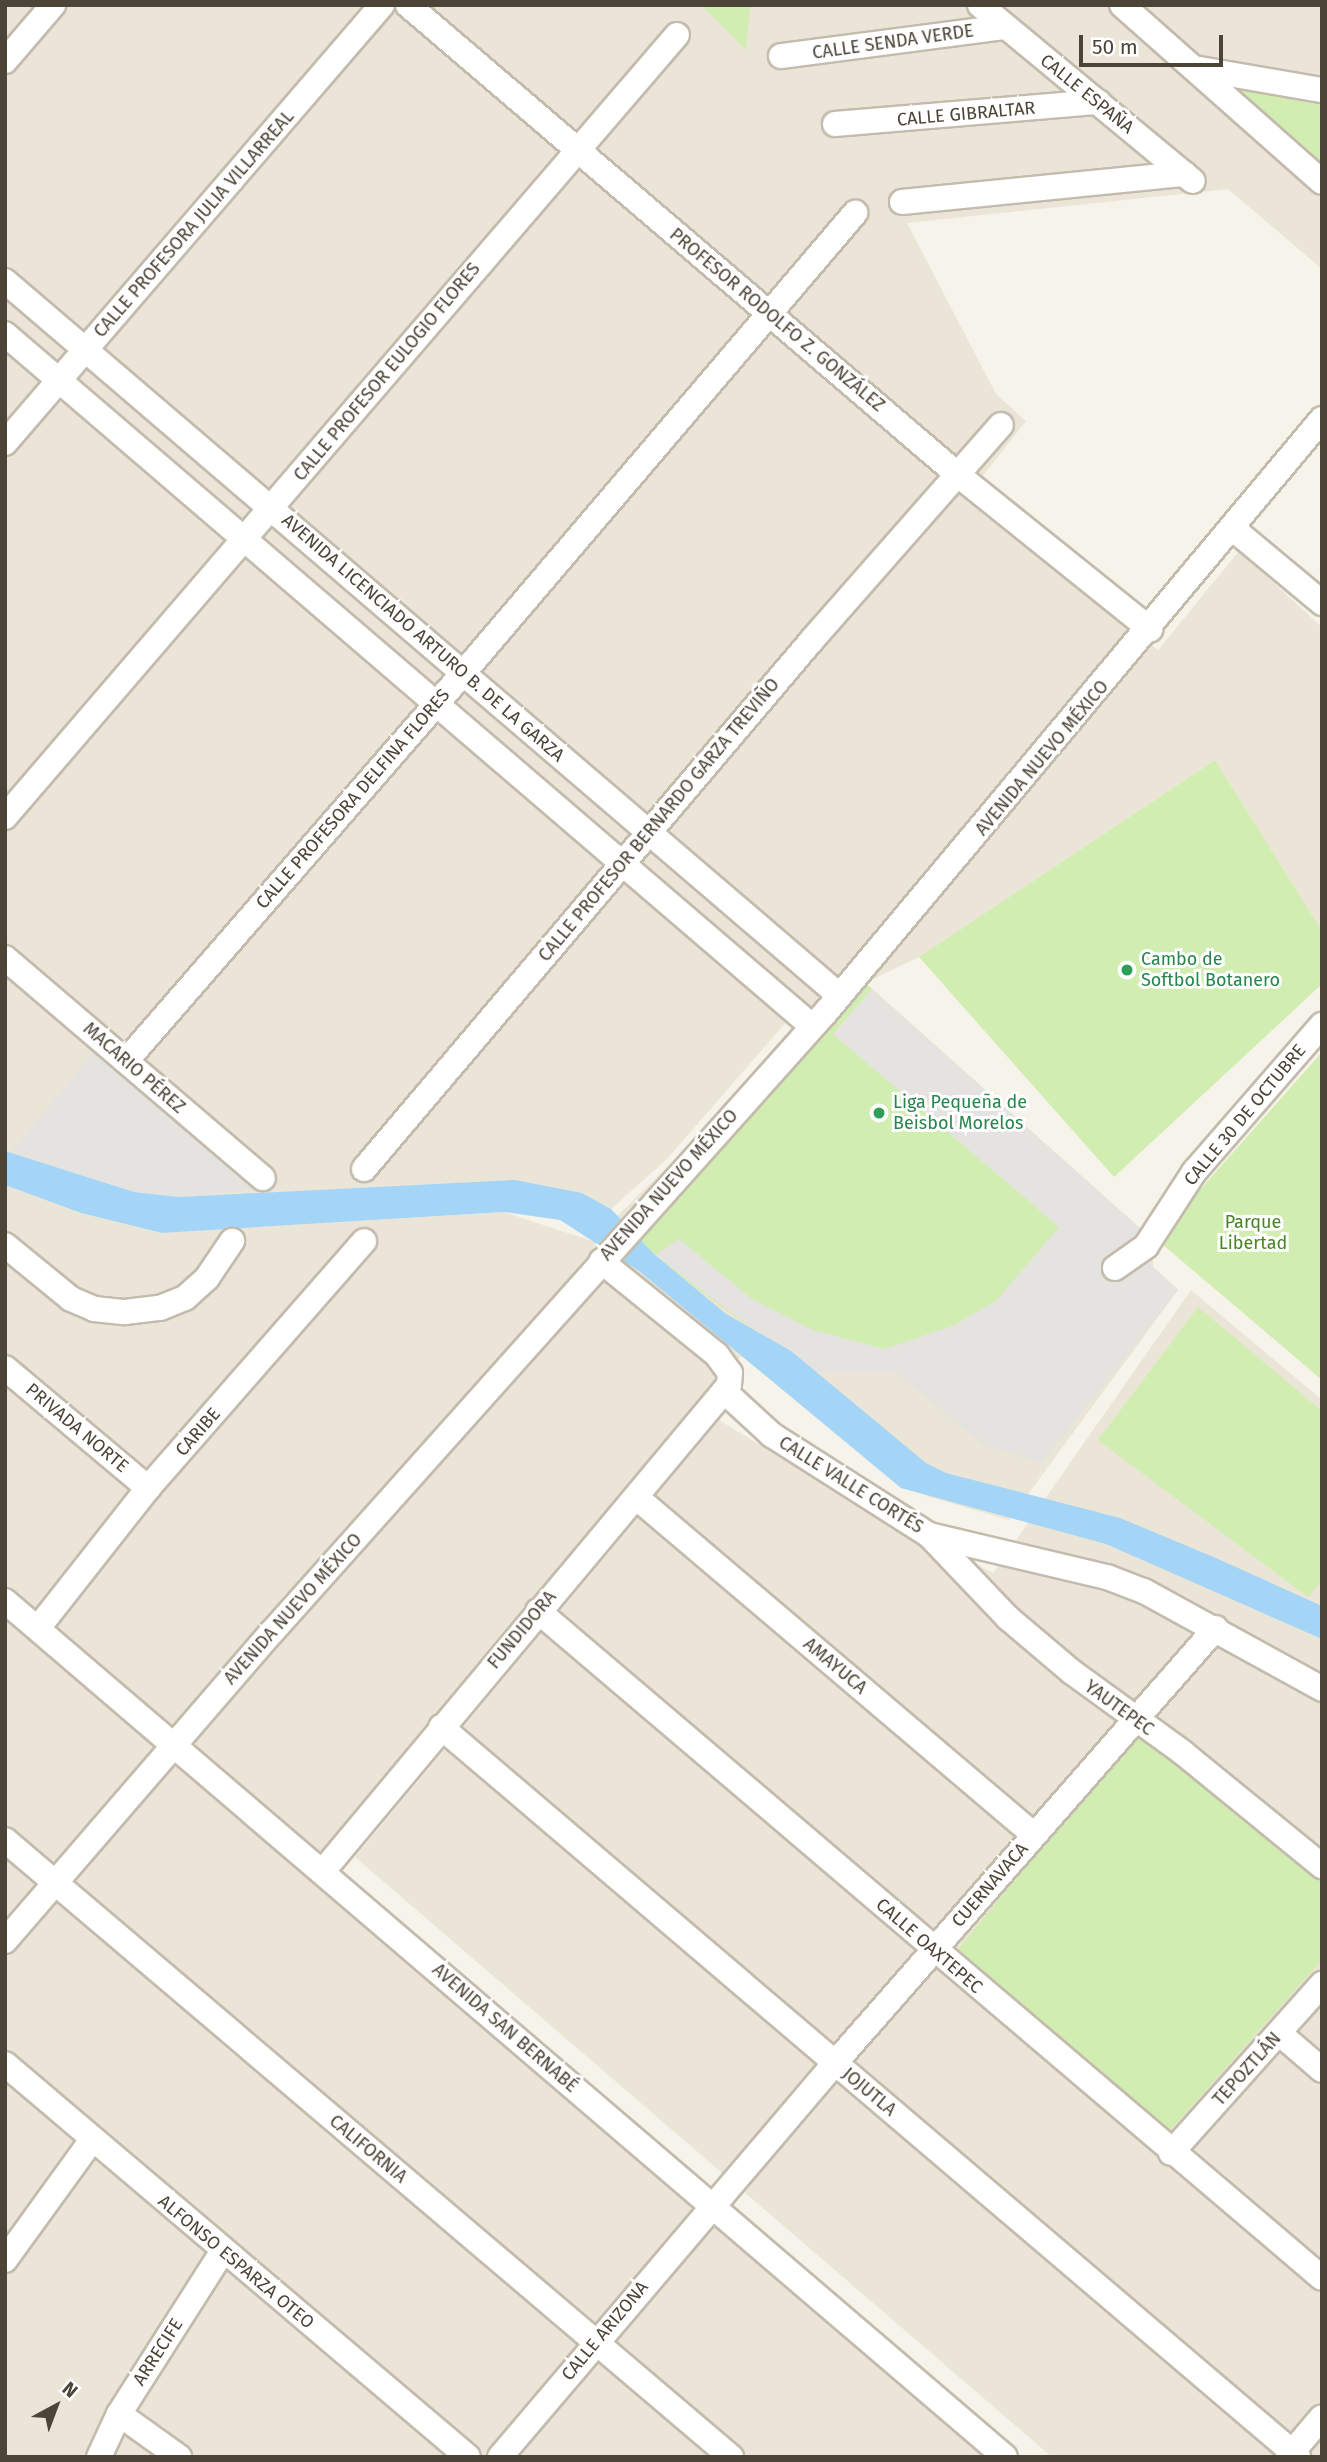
<!DOCTYPE html>
<html>
<head>
<meta charset="utf-8">
<style>
  body { margin:0 }
  #map { position:relative; width:1327px; height:2462px; overflow:hidden; background:#f6f3eb; font-family:"Fira Sans",sans-serif }
  div>[style] { position:absolute }
  .residential>* { inset:0; background:#ebe5d8 }
  .green>* { inset:0; background:#d2edb1 }
  .parking>* { inset:0; background:#e5e3df }
  .water>* { inset:0; background:#a4d5f7 }
  .roads { filter:drop-shadow(2px 0 #c3bbac) drop-shadow(-2px 0 #c3bbac) drop-shadow(0 2px #c3bbac) drop-shadow(0 -2px #c3bbac) }
  .minor>* { height:24px; margin:-12px; padding:0 12px; transform-origin:12px; border-radius:12px; background:#fff }
  .dots>* { width:19px; height:19px; translate:-50% -50%; box-sizing:border-box; border:4px solid #fff; border-radius:50% }
  span { translate:-50% -50%; white-space:nowrap; text-align:center; line-height:1.15; -webkit-text-stroke:6px #fff; paint-order:stroke }
  .street-label { font-size:18px; color:#4c4437 }
  .leisure-label { font-size:18px; color:#27864d }
  .left { translate:0 -50%; text-align:left }
  .park-label { font-size:18px; color:#498424 }
  .frame { position:absolute; inset:0; border:7px solid #4c4437; pointer-events:none }
  .north { position:absolute; left:21px; top:2371px; width:70px; height:70px; -webkit-text-stroke:5px #fff; paint-order:stroke; rotate:41deg; font-size:19px; font-weight:700; line-height:28px; text-align:center; color:#4c4437 }
  .north::after { content:''; display:block; margin:auto; width:24px; height:32px; background:#4c4437; clip-path:polygon(50% 0,100% 100%,50% 72%,0 100%) }
  .scale { position:absolute; left:1079px; top:35px; width:144px; height:32px; box-sizing:border-box; border:4px solid #4c4437; border-top:0; padding-left:9px; font-size:21px; line-height:24px; white-space:nowrap; color:#4c4437; -webkit-text-stroke:5px #fff; paint-order:stroke }
</style>
</head>
<body>
<div id="map">
  <div class="residential">
    <i style="clip-path:polygon(5px 5px,1322px 5px,1322px 269px,1228px 189px,907px 223px,996px 394px,1026px 421px,967px 496px,1158px 650px,1239px 551px,1322px 627px,1322px 931px,1215px 760px,919px 957px,787px 1021px,667px 1159px,611px 1209px,582px 1193px,321px 1191px,179px 1197px,5px 1151px)"></i>
    <i style="clip-path:polygon(819px 1017px,1151px 1238px,1153px 1267px,1178px 1290px,1009px 1520px,926px 1496px,741px 1356px,306px 1873px,986px 2457px,5px 2457px,5px 1185px,81px 1213px,162px 1233px,504px 1212px,592px 1241px)"></i>
    <i style="clip-path:polygon(1191px 1290px,1322px 1400px,1322px 2457px,1052px 2457px,355px 1857px,719px 1420px,848px 1498px,993px 1573px)"></i>
  </div>
  <div class="green">
    <i style="clip-path:polygon(701px 5px,750px 5px,746px 50px)"></i>
    <i style="clip-path:polygon(1236px 89px,1322px 105px,1322px 164px)"></i>
    <i style="clip-path:polygon(1215px 760px,1322px 931px,1322px 984px,1114px 1177px,919px 957px)"></i>
    <i style="clip-path:polygon(860px 978px,1151px 1238px,1153px 1267px,1178px 1290px,1042px 1463px,984px 1445px,895px 1372px,809px 1372px,637px 1244px)"></i>
    <i style="clip-path:polygon(1322px 1052px,1322px 1380px,1162px 1244px,1181px 1211px)"></i>
    <i style="clip-path:polygon(1198px 1307px,1322px 1411px,1322px 1580px,1308px 1597px,1098px 1440px)"></i>
    <i style="clip-path:polygon(1137px 1730px,1322px 1883px,1322px 1960px,1165px 2136px,955px 1953px)"></i>
  </div>
  <div class="parking">
    <i style="clip-path:polygon(872px 989px,1151px 1238px,1153px 1267px,1178px 1290px,1042px 1463px,984px 1445px,895px 1372px,809px 1372px,655px 1255px,679px 1239px,752px 1299px,813px 1330px,884px 1349px,952px 1326px,996px 1301px,1059px 1227px,833px 1034px)"></i>
    <i style="clip-path:polygon(95px 1051px,259px 1190px,179px 1197px,134px 1192px,10px 1153px)"></i>
  </div>
  <div class="water">
    <i style="clip-path:polygon(5px 1151px,134px 1192px,179px 1197px,515px 1180px,582px 1193px,611px 1209px,655px 1255px,726px 1314px,791px 1351px,926px 1463px,946px 1473px,1120px 1518px,1216px 1558px,1322px 1606px,1322px 1639px,1106px 1544px,901px 1488px,639px 1271px,560px 1220px,504px 1212px,162px 1233px,81px 1213px,5px 1185px)"></i>
  </div>
  <div class="roads">
    <div class="minor">
      <i style="left:408px;top:5px;width:722px;rotate:40.51deg"></i>
      <i style="left:957px;top:474px;width:248px;rotate:38.8deg"></i>
      <i style="left:980px;top:5px;width:276px;rotate:39.6deg"></i>
      <i style="left:1122px;top:5px;width:267px;rotate:41.5deg"></i>
      <i style="left:781px;top:56px;width:226px;rotate:-7.4deg"></i>
      <i style="left:5px;top:61px;width:74px;rotate:-49.4deg"></i>
      <i style="left:1194px;top:68px;width:130px;rotate:9.8deg"></i>
      <i style="left:835px;top:124px;width:264px;rotate:-4.8deg"></i>
      <i style="left:902px;top:202px;width:284px;rotate:-5.7deg"></i>
      <i style="left:5px;top:281px;width:1099px;rotate:40.57deg"></i>
      <i style="left:5px;top:334px;width:1064px;rotate:40.62deg"></i>
      <i style="left:5px;top:443px;width:578px;rotate:-49.28deg"></i>
      <i style="left:1232px;top:528px;width:117px;rotate:39.8deg"></i>
      <i style="left:5px;top:817px;width:1031px;rotate:-49.33deg"></i>
      <i style="left:5px;top:958px;width:339px;rotate:40.5deg"></i>
      <i style="left:126px;top:1061px;width:517px;rotate:-49deg"></i>
      <i style="left:465px;top:671px;width:602px;rotate:-49.58deg"></i>
      <i style="left:364px;top:1169px;width:693px;rotate:-49.74deg"></i>
      <i style="left:812px;top:640px;width:286px;rotate:-48.7deg"></i>
      <i style="left:5px;top:1245px;width:85px;rotate:39.3deg"></i>
      <i style="left:71px;top:1299px;width:25px;rotate:23deg"></i>
      <i style="left:94px;top:1309px;width:31px;rotate:6deg"></i>
      <i style="left:125px;top:1312px;width:35px;rotate:-7deg"></i>
      <i style="left:160px;top:1308px;width:27px;rotate:-22deg"></i>
      <i style="left:185px;top:1298px;width:30px;rotate:-42deg"></i>
      <i style="left:207px;top:1278px;width:45px;rotate:-56deg"></i>
      <i style="left:1115px;top:1268px;width:38px;rotate:-35deg"></i>
      <i style="left:1146px;top:1246px;width:88px;rotate:-57deg"></i>
      <i style="left:1194px;top:1172px;width:195px;rotate:-49deg"></i>
      <i style="left:5px;top:1368px;width:187px;rotate:40deg"></i>
      <i style="left:725px;top:1392px;width:64px;rotate:42.5deg"></i>
      <i style="left:772px;top:1435px;width:186px;rotate:32.5deg"></i>
      <i style="left:929px;top:1535px;width:183px;rotate:13.3deg"></i>
      <i style="left:1107px;top:1577px;width:40px;rotate:21deg"></i>
      <i style="left:1144px;top:1591px;width:203px;rotate:28.8deg"></i>
      <i style="left:636px;top:1497px;width:522px;rotate:40.34deg"></i>
      <i style="left:929px;top:1535px;width:115px;rotate:46.4deg"></i>
      <i style="left:1008px;top:1618px;width:84px;rotate:40.2deg"></i>
      <i style="left:1072px;top:1672px;width:136px;rotate:36deg"></i>
      <i style="left:1182px;top:1752px;width:181px;rotate:39.2deg"></i>
      <i style="left:5px;top:1601px;width:1316px;rotate:40.56deg"></i>
      <i style="left:538px;top:1611px;width:1029px;rotate:40.39deg"></i>
      <i style="left:38px;top:1628px;width:178px;rotate:-51.8deg"></i>
      <i style="left:148px;top:1488px;width:328px;rotate:-48.8deg"></i>
      <i style="left:441px;top:1727px;width:1126px;rotate:40.42deg"></i>
      <i style="left:5px;top:1840px;width:953px;rotate:40.36deg"></i>
      <i style="left:323px;top:1871px;width:633px;rotate:-50.12deg"></i>
      <i style="left:729px;top:1385px;width:12px;rotate:-85deg"></i>
      <i style="left:730px;top:1373px;width:22px;rotate:-126deg"></i>
      <i style="left:717px;top:1355px;width:149px;rotate:-141deg"></i>
      <i style="left:5px;top:1941px;width:408px;rotate:-49.2deg"></i>
      <i style="left:272px;top:1632px;width:831px;rotate:-48.22deg"></i>
      <i style="left:826px;top:1012px;width:773px;rotate:-50.09deg"></i>
      <i style="left:1279px;top:2033px;width:57px;rotate:40.7deg"></i>
      <i style="left:5px;top:2064px;width:607px;rotate:40.32deg"></i>
      <i style="left:1171px;top:2153px;width:227px;rotate:-48.2deg"></i>
      <i style="left:5px;top:2260px;width:148px;rotate:-54.1deg"></i>
      <i style="left:119px;top:2414px;width:74px;rotate:35.6deg"></i>
      <i style="left:99px;top:2457px;width:47px;rotate:-65.1deg"></i>
      <i style="left:119px;top:2414px;width:193px;rotate:-57.5deg"></i>
      <i style="left:500px;top:2457px;width:517px;rotate:-49.63deg"></i>
      <i style="left:835px;top:2063px;width:578px;rotate:-48.79deg"></i>
      <i style="left:1288px;top:2457px;width:52px;rotate:-49.6deg"></i>
    </div>
  </div>
  <div class="dots">
    <i style="left:1127px;top:970px;background:#2e9e5b"></i>
    <i style="left:879px;top:1113px;background:#2e9e5b"></i>
  </div>
  <div class="street-label">
    <span style="left:893px;top:42px;rotate:-8deg">CALLE SENDA VERDE</span>
    <span style="left:1087px;top:94px;rotate:39deg">CALLE ESPAÑA</span>
    <span style="left:966px;top:114px;rotate:-5deg">CALLE GIBRALTAR</span>
    <span style="left:194px;top:224px;rotate:-49deg">CALLE PROFESORA JULIA VILLARREAL</span>
    <span style="left:777px;top:320px;rotate:40deg">PROFESOR RODOLFO Z. GONZÁLEZ</span>
    <span style="left:387px;top:372px;rotate:-50deg">CALLE PROFESOR EULOGIO FLORES</span>
    <span style="left:423px;top:638px;rotate:41deg">AVENIDA LICENCIADO ARTURO B. DE LA GARZA</span>
    <span style="left:1042px;top:758px;rotate:-50deg">AVENIDA NUEVO MÉXICO</span>
    <span style="left:353px;top:799px;rotate:-49deg">CALLE PROFESORA DELFINA FLORES</span>
    <span style="left:659px;top:820px;rotate:-50deg">CALLE PROFESOR BERNARDO GARZA TREVIÑO</span>
    <span style="left:134px;top:1068px;rotate:41deg">MACARIO PÉREZ</span>
    <span style="left:1245px;top:1115px;rotate:-50deg">CALLE 30 DE OCTUBRE</span>
    <span style="left:669px;top:1185px;rotate:-48deg">AVENIDA NUEVO MÉXICO</span>
    <span style="left:77px;top:1428px;rotate:40deg">PRIVADA NORTE</span>
    <span style="left:198px;top:1432px;rotate:-49deg">CARIBE</span>
    <span style="left:851px;top:1485px;rotate:32deg">CALLE VALLE CORTÉS</span>
    <span style="left:293px;top:1609px;rotate:-48deg">AVENIDA NUEVO MÉXICO</span>
    <span style="left:522px;top:1630px;rotate:-50deg">FUNDIDORA</span>
    <span style="left:835px;top:1666px;rotate:40deg">AMAYUCA</span>
    <span style="left:1119px;top:1708px;rotate:36deg">YAUTEPEC</span>
    <span style="left:990px;top:1885px;rotate:-49deg">CUERNAVACA</span>
    <span style="left:929px;top:1946px;rotate:41deg">CALLE OAXTEPEC</span>
    <span style="left:505px;top:2028px;rotate:41deg">AVENIDA SAN BERNABÉ</span>
    <span style="left:1247px;top:2069px;rotate:-48deg">TEPOZTLÁN</span>
    <span style="left:869px;top:2092px;rotate:40deg">JOJUTLA</span>
    <span style="left:368px;top:2149px;rotate:40deg">CALIFORNIA</span>
    <span style="left:236px;top:2262px;rotate:40deg">ALFONSO ESPARZA OTEO</span>
    <span style="left:605px;top:2331px;rotate:-50deg">CALLE ARIZONA</span>
    <span style="left:158px;top:2352px;rotate:-57deg">ARRECIFE</span>
  </div>
  <div class="leisure-label">
    <span class="left" style="left:1141px;top:970px">Cambo de<br>Softbol Botanero</span>
    <span class="left" style="left:893px;top:1113px">Liga Pequeña de<br>Beisbol Morelos</span>
  </div>
  <div class="park-label">
    <span style="left:1253px;top:1233px">Parque<br>Libertad</span>
  </div>
  <div class="frame"></div>
  <div class="north">N</div>
  <div class="scale">50 m</div>
</div>
</body>
</html>
